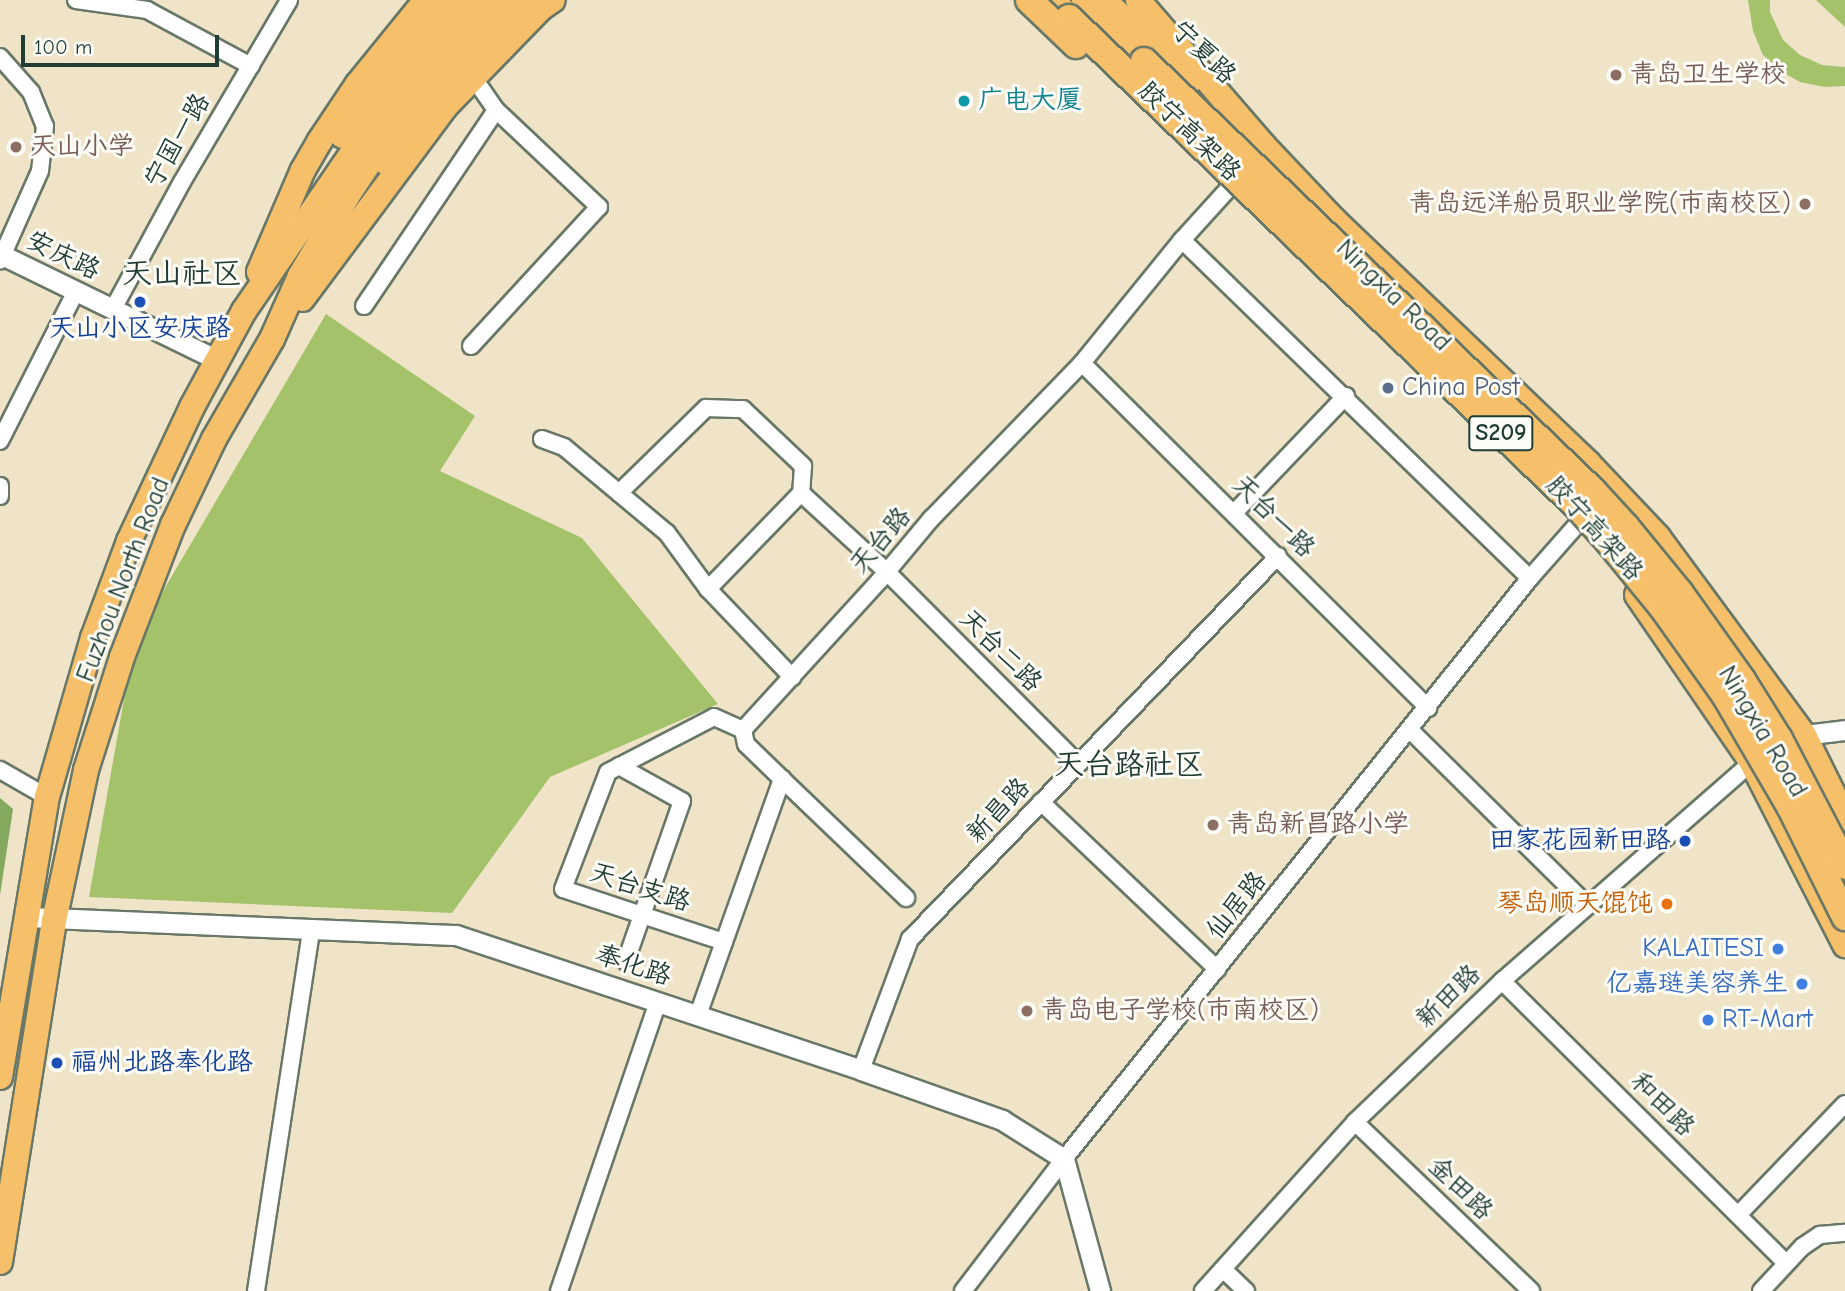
<!DOCTYPE html>
<html>
<head>
<meta charset="utf-8">
<style>
  body { margin:0 }
  #map { position:relative; width:1845px; height:1291px; overflow:hidden; background:#efe4c7; font-family:"Comic Neue","LXGW WenKai TC",sans-serif }
  div>[style] { position:absolute }
  .green>* { inset:0; background:#a4c26a }
  .forest>* { inset:0; background:#83a85e }
  .roads { filter:drop-shadow(2px 0 #687767) drop-shadow(-2px 0 #687767) drop-shadow(0 2px #687767) drop-shadow(0 -2px #687767) }
  .minor>* { height:16px; margin:-8px; padding:0 8px; transform-origin:8px; border-radius:8px; background:#fff }
  .tertiary>* { height:19px; margin:-9.5px; padding:0 9.5px; transform-origin:9.5px; border-radius:9.5px; background:#fff }
  .primary>* { height:24px; margin:-12px; padding:0 12px; transform-origin:12px; border-radius:12px; background:#f6c06b }
  .trunk>* { height:26px; margin:-13px; padding:0 13px; transform-origin:13px; border-radius:13px; background:#f6c06b }
  .bridges { filter:drop-shadow(2px 0 #687767) drop-shadow(-2px 0 #687767) drop-shadow(0 2px #687767) drop-shadow(0 -2px #687767) }
  .trunk-bridge>* { height:26px; margin:-13px; padding:0 13px; transform-origin:13px; border-radius:13px; background:#f6c06b }
  .dots>* { width:19px; height:19px; translate:-50% -50%; box-sizing:border-box; border:4px solid #fdfcf7; border-radius:50% }
  span { translate:-50% -50%; white-space:nowrap; text-align:center; line-height:1.15; -webkit-text-stroke:6px #fdfcf7; paint-order:stroke }
  .shield-label span { padding:2px 5px; background:#fdfcf7; border:2px solid; border-radius:5px; -webkit-text-stroke-width:0 }
  .shield-label { font-size:24px; color:#1f3d34; font-weight:700 }
  .street-label { font-size:26px; color:#1f3d34 }
  .education-label { font-size:26px; color:#785e54 }
  .left { translate:0 -50%; text-align:left }
  .right { translate:-100% -50%; text-align:right }
  .culture-label { font-size:26px; color:#0d838f }
  .transit-label { font-size:26px; color:#164399 }
  .service-label { font-size:26px; color:#4e5e75 }
  .food-label { font-size:26px; color:#c56008 }
  .shop-label { font-size:26px; color:#366cbe }
  .quarter-label { font-size:30px; color:#1f3d34 }
  .scale { position:absolute; left:21px; top:35px; width:198px; height:32px; box-sizing:border-box; border:4px solid #1f3d34; border-top:0; padding-left:9px; font-size:21px; line-height:24px; white-space:nowrap; color:#1f3d34; -webkit-text-stroke:5px #fdfcf7; paint-order:stroke }
</style>
</head>
<body>
<div id="map">
  <div class="green">
    <i style="clip-path:polygon(1748px 0,1770px 0,1770px 12px,1783px 40px,1800px 55px,1822px 65px,1845px 67px,1845px 86px,1825px 87px,1800px 82px,1782px 72px,1763px 55px,1753px 31px)"></i>
    <i style="clip-path:polygon(1816px 0,1845px 0,1845px 27px)"></i>
    <i style="clip-path:polygon(326px 314px,475px 416px,440px 471px,582px 538px,718px 704px,550px 777px,452px 913px,89px 897px,126px 688px,156px 603px)"></i>
  </div>
  <div class="forest">
    <i style="clip-path:polygon(0 798px,13px 809px,0 895px)"></i>
  </div>
  <div class="roads">
    <div class="minor">
      <i style="left:76px;top:0;width:72px;rotate:8deg"></i>
      <i style="left:147px;top:10px;width:118px;rotate:28.3deg"></i>
      <i style="left:0;top:57px;width:47px;rotate:48.5deg"></i>
      <i style="left:31px;top:92px;width:37px;rotate:68deg"></i>
      <i style="left:45px;top:126px;width:45px;rotate:96.3deg"></i>
      <i style="left:40px;top:171px;width:98px;rotate:114deg"></i>
      <i style="left:1182px;top:240px;width:485px;rotate:44.2deg"></i>
      <i style="left:364px;top:306px;width:236px;rotate:-56deg"></i>
      <i style="left:113px;top:309px;width:145px;rotate:-61.5deg"></i>
      <i style="left:182px;top:182px;width:211px;rotate:-59.5deg"></i>
      <i style="left:471px;top:346px;width:189px;rotate:-47.4deg"></i>
      <i style="left:599px;top:207px;width:141px;rotate:-136.7deg"></i>
      <i style="left:496px;top:110px;width:40px;rotate:-124.9deg"></i>
      <i style="left:1082px;top:363px;width:489px;rotate:44.9deg"></i>
      <i style="left:542px;top:439px;width:23px;rotate:20deg"></i>
      <i style="left:564px;top:447px;width:134px;rotate:39.9deg"></i>
      <i style="left:667px;top:533px;width:69px;rotate:53.8deg"></i>
      <i style="left:708px;top:589px;width:122px;rotate:46.3deg"></i>
      <i style="left:0;top:441px;width:168px;rotate:-63.1deg"></i>
      <i style="left:0;top:486px;width:10px;rotate:90deg"></i>
      <i style="left:619px;top:493px;width:122px;rotate:-44.3deg"></i>
      <i style="left:706px;top:408px;width:37px;rotate:2deg"></i>
      <i style="left:743px;top:409px;width:83px;rotate:43.5deg"></i>
      <i style="left:803px;top:466px;width:27px;rotate:94deg"></i>
      <i style="left:801px;top:493px;width:134px;rotate:134.1deg"></i>
      <i style="left:801px;top:493px;width:117px;rotate:42.6deg"></i>
      <i style="left:887px;top:572px;width:271px;rotate:45.1deg"></i>
      <i style="left:1234px;top:513px;width:162px;rotate:-46.3deg"></i>
      <i style="left:1410px;top:730px;width:249px;rotate:44.7deg"></i>
      <i style="left:619px;top:766px;width:72px;rotate:29.1deg"></i>
      <i style="left:682px;top:801px;width:170px;rotate:109.3deg"></i>
      <i style="left:0;top:770px;width:54px;rotate:29.9deg"></i>
      <i style="left:782px;top:779px;width:172px;rotate:43.8deg"></i>
      <i style="left:1041px;top:802px;width:243px;rotate:43.5deg"></i>
      <i style="left:724px;top:942px;width:169px;rotate:-161.8deg"></i>
      <i style="left:563px;top:889px;width:125px;rotate:-69deg"></i>
      <i style="left:608px;top:772px;width:119px;rotate:-27.4deg"></i>
      <i style="left:714px;top:717px;width:32px;rotate:24deg"></i>
      <i style="left:1502px;top:981px;width:400px;rotate:44.8deg"></i>
      <i style="left:698px;top:1015px;width:251px;rotate:-70.4deg"></i>
      <i style="left:782px;top:779px;width:50px;rotate:-135.8deg"></i>
      <i style="left:746px;top:744px;width:14px;rotate:-102deg"></i>
      <i style="left:743px;top:730px;width:203px;rotate:-47.6deg"></i>
      <i style="left:880px;top:580px;width:80px;rotate:-50.1deg"></i>
      <i style="left:931px;top:519px;width:217px;rotate:-45.9deg"></i>
      <i style="left:1082px;top:363px;width:159px;rotate:-50.9deg"></i>
      <i style="left:1182px;top:240px;width:88px;rotate:-47.8deg"></i>
      <i style="left:861px;top:1070px;width:140px;rotate:-69.5deg"></i>
      <i style="left:910px;top:939px;width:531px;rotate:-46.14deg"></i>
      <i style="left:1355px;top:1122px;width:244px;rotate:43.8deg"></i>
      <i style="left:1738px;top:1215px;width:154px;rotate:-46.1deg"></i>
      <i style="left:1223px;top:1269px;width:32px;rotate:44deg"></i>
      <i style="left:256px;top:1291px;width:365px;rotate:-81.3deg"></i>
      <i style="left:559px;top:1291px;width:305px;rotate:-71.1deg"></i>
      <i style="left:963px;top:1291px;width:166px;rotate:-52.6deg"></i>
      <i style="left:1064px;top:1159px;width:745px;rotate:-51.27deg"></i>
      <i style="left:1530px;top:578px;width:91px;rotate:-48.6deg"></i>
      <i style="left:1203px;top:1291px;width:227px;rotate:-48deg"></i>
      <i style="left:1355px;top:1122px;width:204px;rotate:-43.8deg"></i>
      <i style="left:1502px;top:981px;width:340px;rotate:-41.2deg"></i>
      <i style="left:1761px;top:1291px;width:60px;rotate:-47deg"></i>
      <i style="left:1802px;top:1247px;width:22px;rotate:-34deg"></i>
      <i style="left:1820px;top:1235px;width:25px;rotate:-5deg"></i>
    </div>
    <div class="tertiary">
      <i style="left:0;top:254px;width:242px;rotate:26deg"></i>
      <i style="left:1804px;top:735px;width:41px;rotate:-7deg"></i>
      <i style="left:25px;top:917px;width:431px;rotate:2.4deg"></i>
      <i style="left:456px;top:935px;width:427px;rotate:18.4deg"></i>
      <i style="left:861px;top:1070px;width:150px;rotate:19.5deg"></i>
      <i style="left:1002px;top:1120px;width:73px;rotate:32.2deg"></i>
      <i style="left:1064px;top:1159px;width:137px;rotate:74.7deg"></i>
    </div>
    <div class="primary">
      <i style="left:1104px;top:0;width:118px;rotate:44deg"></i>
      <i style="left:1138px;top:0;width:193px;rotate:49.2deg"></i>
      <i style="left:1264px;top:146px;width:103px;rotate:46.6deg"></i>
      <i style="left:1335px;top:221px;width:350px;rotate:43.7deg"></i>
      <i style="left:1588px;top:463px;width:102px;rotate:46.6deg"></i>
      <i style="left:1658px;top:537px;width:246px;rotate:53.6deg"></i>
      <i style="left:1804px;top:735px;width:93px;rotate:63.7deg"></i>
      <i style="left:259px;top:272px;width:111px;rotate:-66.7deg"></i>
      <i style="left:303px;top:170px;width:32px;rotate:-60deg"></i>
      <i style="left:319px;top:142px;width:69px;rotate:-56.3deg"></i>
      <i style="left:357px;top:85px;width:109px;rotate:-50.9deg"></i>
      <i style="left:302px;top:299px;width:241px;rotate:-53.3deg"></i>
      <i style="left:446px;top:106px;width:136px;rotate:-45.9deg"></i>
      <i style="left:541px;top:8px;width:14px;rotate:-34deg"></i>
      <i style="left:1637px;top:595px;width:201px;rotate:55.5deg"></i>
      <i style="left:1751px;top:761px;width:207px;rotate:62.9deg"></i>
      <i style="left:0;top:1077px;width:284px;rotate:-80.5deg"></i>
      <i style="left:47px;top:797px;width:166px;rotate:-73.9deg"></i>
      <i style="left:93px;top:638px;width:103px;rotate:-69.6deg"></i>
      <i style="left:129px;top:541px;width:148px;rotate:-64.8deg"></i>
      <i style="left:192px;top:407px;width:109px;rotate:-61.6deg"></i>
      <i style="left:244px;top:311px;width:264px;rotate:-55.6deg"></i>
      <i style="left:393px;top:93px;width:48px;rotate:-52.7deg"></i>
      <i style="left:422px;top:55px;width:76px;rotate:-46.6deg"></i>
      <i style="left:0;top:1262px;width:345px;rotate:-81deg"></i>
      <i style="left:54px;top:921px;width:154px;rotate:-78deg"></i>
      <i style="left:86px;top:770px;width:119px;rotate:-72.3deg"></i>
      <i style="left:122px;top:657px;width:142px;rotate:-68.9deg"></i>
      <i style="left:173px;top:525px;width:95px;rotate:-64.5deg"></i>
      <i style="left:214px;top:439px;width:116px;rotate:-59.9deg"></i>
      <i style="left:272px;top:339px;width:69px;rotate:-66deg"></i>
      <i style="left:300px;top:276px;width:94px;rotate:-59.3deg"></i>
      <i style="left:348px;top:195px;width:110px;rotate:-56.5deg"></i>
      <i style="left:409px;top:103px;width:57px;rotate:-52.1deg"></i>
      <i style="left:444px;top:58px;width:80px;rotate:-46.5deg"></i>
    </div>
    <div class="trunk">
      <i style="left:1051px;top:0;width:25px;rotate:45deg"></i>
      <i style="left:1085px;top:0;width:85px;rotate:46deg"></i>
      <i style="left:343px;top:135px;width:107px;rotate:-55.3deg"></i>
      <i style="left:404px;top:47px;width:64px;rotate:-47.5deg"></i>
      <i style="left:387px;top:162px;width:90px;rotate:-54.5deg"></i>
      <i style="left:439px;top:89px;width:123px;rotate:-46.3deg"></i>
    </div>
  </div>
  <div class="bridges">
    <div class="trunk-bridge">
      <i style="left:1029px;top:0;width:65px;rotate:43.8deg"></i>
      <i style="left:1069px;top:18px;width:704px;rotate:43.85deg"></i>
      <i style="left:1577px;top:506px;width:48px;rotate:48.4deg"></i>
      <i style="left:1609px;top:542px;width:85px;rotate:50.7deg"></i>
      <i style="left:1663px;top:608px;width:107px;rotate:54.5deg"></i>
      <i style="left:1725px;top:695px;width:131px;rotate:59.7deg"></i>
      <i style="left:1791px;top:808px;width:122px;rotate:63.6deg"></i>
      <i style="left:1144px;top:61px;width:622px;rotate:43.76deg"></i>
      <i style="left:1593px;top:491px;width:49px;rotate:47.5deg"></i>
      <i style="left:1626px;top:527px;width:85px;rotate:50.7deg"></i>
      <i style="left:1680px;top:593px;width:107px;rotate:54.5deg"></i>
      <i style="left:1742px;top:680px;width:70px;rotate:57.9deg"></i>
      <i style="left:1779px;top:739px;width:143px;rotate:62.5deg"></i>
    </div>
  </div>
  <div class="dots">
    <i style="left:1616px;top:75px;background:#8d6e63"></i>
    <i style="left:964px;top:101px;background:#0f9aa8"></i>
    <i style="left:16px;top:147px;background:#8d6e63"></i>
    <i style="left:1805px;top:204px;background:#8d6e63"></i>
    <i style="left:140px;top:302px;background:#1a4fb4"></i>
    <i style="left:1388px;top:388px;background:#5c6f8a"></i>
    <i style="left:1213px;top:825px;background:#8d6e63"></i>
    <i style="left:1685px;top:841px;background:#1a4fb4"></i>
    <i style="left:1667px;top:904px;background:#e8710a"></i>
    <i style="left:1778px;top:949px;background:#3f7fe0"></i>
    <i style="left:1802px;top:984px;background:#3f7fe0"></i>
    <i style="left:1027px;top:1011px;background:#8d6e63"></i>
    <i style="left:1708px;top:1020px;background:#3f7fe0"></i>
    <i style="left:57px;top:1063px;background:#1a4fb4"></i>
  </div>
  <div class="shield-label">
    <span style="left:1501px;top:433px">S209</span>
  </div>
  <div class="street-label">
    <span style="left:1203px;top:53px;rotate:44deg">宁夏路</span>
    <span style="left:1189px;top:132px;rotate:44deg">胶宁高架路</span>
    <span style="left:178px;top:141px;rotate:-60deg">宁国一路</span>
    <span style="left:63px;top:256px;rotate:26deg">安庆路</span>
    <span style="left:1393px;top:296px;rotate:44deg">Ningxia Road</span>
    <span style="left:1273px;top:517px;rotate:45deg">天台一路</span>
    <span style="left:1594px;top:529px;rotate:48deg">胶宁高架路</span>
    <span style="left:881px;top:541px;rotate:-49deg">天台路</span>
    <span style="left:124px;top:580px;rotate:-69deg">Fuzhou North Road</span>
    <span style="left:1000px;top:651px;rotate:45deg">天台二路</span>
    <span style="left:1762px;top:732px;rotate:59deg">Ningxia Road</span>
    <span style="left:999px;top:811px;rotate:-46deg">新昌路</span>
    <span style="left:640px;top:888px;rotate:18deg">天台支路</span>
    <span style="left:1237px;top:906px;rotate:-51deg">仙居路</span>
    <span style="left:633px;top:966px;rotate:18deg">奉化路</span>
    <span style="left:1449px;top:997px;rotate:-44deg">新田路</span>
    <span style="left:1662px;top:1105px;rotate:45deg">和田路</span>
    <span style="left:1460px;top:1189px;rotate:44deg">金田路</span>
  </div>
  <div class="education-label">
    <span class="left" style="left:1630px;top:75px">青岛卫生学校</span>
    <span class="left" style="left:30px;top:147px">天山小学</span>
    <span class="right" style="left:1791px;top:204px">青岛远洋船员职业学院(市南校区)</span>
    <span class="left" style="left:1227px;top:825px">青岛新昌路小学</span>
    <span class="left" style="left:1041px;top:1011px">青岛电子学校(市南校区)</span>
  </div>
  <div class="culture-label">
    <span class="left" style="left:978px;top:101px">广电大厦</span>
  </div>
  <div class="transit-label">
    <span style="left:140px;top:329px">天山小区安庆路</span>
    <span class="right" style="left:1671px;top:841px">田家花园新田路</span>
    <span class="left" style="left:71px;top:1063px">福州北路奉化路</span>
  </div>
  <div class="service-label">
    <span class="left" style="left:1402px;top:388px">China Post</span>
  </div>
  <div class="food-label">
    <span class="right" style="left:1653px;top:904px">琴岛顺天馄饨</span>
  </div>
  <div class="shop-label">
    <span class="right" style="left:1764px;top:949px">KALAITESI</span>
    <span class="right" style="left:1788px;top:984px">亿嘉琏美容养生</span>
    <span class="left" style="left:1722px;top:1020px">RT-Mart</span>
  </div>
  <div class="quarter-label">
    <span style="left:182px;top:274px">天山社区</span>
    <span style="left:1129px;top:765px">天台路社区</span>
  </div>
  <div class="scale">100 m</div>
</div>
</body>
</html>
